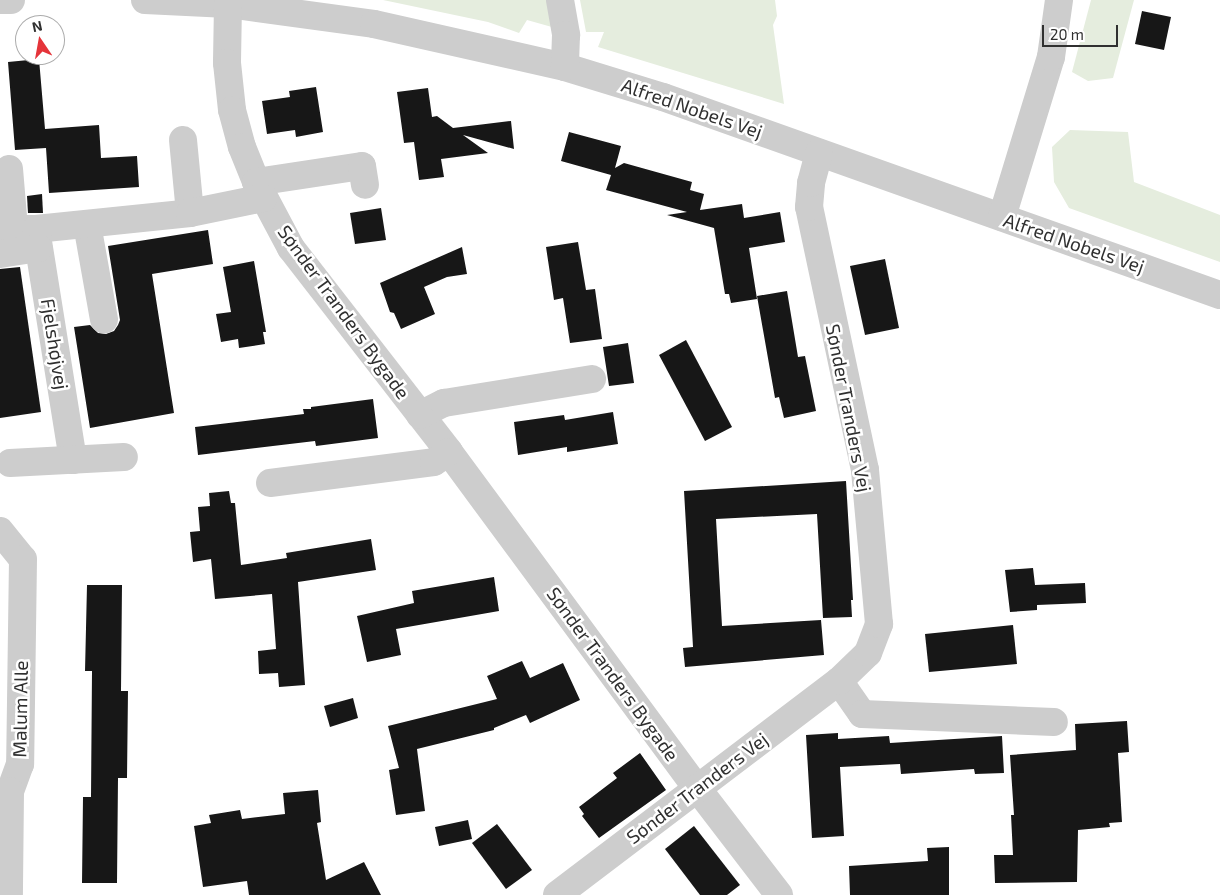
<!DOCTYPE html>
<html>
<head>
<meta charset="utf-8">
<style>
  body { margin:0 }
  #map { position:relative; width:1220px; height:895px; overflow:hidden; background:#fff; font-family:"Exo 2",sans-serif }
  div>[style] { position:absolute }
  .green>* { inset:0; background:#e5edde }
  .building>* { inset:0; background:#171717 }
  .minor>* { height:28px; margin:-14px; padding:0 14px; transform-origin:14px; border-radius:14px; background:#cdcdcd }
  span { translate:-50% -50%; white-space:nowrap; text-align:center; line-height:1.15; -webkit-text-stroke:5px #fff; paint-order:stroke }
  .street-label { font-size:19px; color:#303030 }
  .north { position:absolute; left:15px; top:15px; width:50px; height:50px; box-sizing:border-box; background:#fff; border:1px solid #acacac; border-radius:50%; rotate:348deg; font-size:14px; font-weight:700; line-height:20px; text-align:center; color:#303030 }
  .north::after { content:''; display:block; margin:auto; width:18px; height:22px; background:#e5343a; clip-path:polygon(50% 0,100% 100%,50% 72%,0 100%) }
  .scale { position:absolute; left:1042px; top:25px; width:76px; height:22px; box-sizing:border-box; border:2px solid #303030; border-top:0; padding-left:6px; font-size:15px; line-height:18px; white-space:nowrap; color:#303030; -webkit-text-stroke:4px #fff; paint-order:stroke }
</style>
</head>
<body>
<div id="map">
  <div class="green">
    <i style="clip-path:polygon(383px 0,553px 0,559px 29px,527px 20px,519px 33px,488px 22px)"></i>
    <i style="clip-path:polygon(580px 0,775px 0,777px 16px,773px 25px,784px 104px,598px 47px,604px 32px,586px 32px)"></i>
    <i style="clip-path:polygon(1091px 0,1134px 0,1113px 78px,1088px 81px,1072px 72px)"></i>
    <i style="clip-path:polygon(1070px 130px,1128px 132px,1134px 182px,1220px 215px,1220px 262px,1069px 208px,1054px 182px,1052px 147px)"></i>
  </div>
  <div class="building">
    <i style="clip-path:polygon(1142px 11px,1171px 17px,1164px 50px,1135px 44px)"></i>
    <i style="clip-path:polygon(39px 59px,45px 129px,99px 125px,101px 158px,137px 156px,139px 187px,49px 193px,46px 148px,15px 150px,8px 62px)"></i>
    <i style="clip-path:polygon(316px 87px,323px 132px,296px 137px,295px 130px,267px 134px,262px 101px,290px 97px,289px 91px)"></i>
    <i style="clip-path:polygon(428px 88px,432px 117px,437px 116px,453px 128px,511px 121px,514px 149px,463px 135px,488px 153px,441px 159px,444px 177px,419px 180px,414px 142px,404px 143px,397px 92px)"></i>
    <i style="clip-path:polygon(569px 132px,621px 146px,615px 168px,624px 163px,692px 182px,690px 190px,704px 194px,700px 210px,742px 204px,744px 218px,780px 212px,785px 242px,749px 248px,757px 299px,731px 303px,729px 294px,725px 294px,714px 228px,667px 215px,687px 212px,606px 190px,611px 175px,561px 161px)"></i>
    <i style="clip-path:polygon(42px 194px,43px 213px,28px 213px,27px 196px)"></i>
    <i style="clip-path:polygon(381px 208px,386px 240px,355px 244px,350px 213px)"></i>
    <i style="clip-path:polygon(208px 230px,213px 264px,152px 274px,174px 413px,90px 428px,74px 327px,90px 325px,98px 333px,106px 334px,114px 331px,118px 325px,120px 320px,108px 246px)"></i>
    <i style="clip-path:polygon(578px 242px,586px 290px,595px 289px,602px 339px,570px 343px,563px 298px,554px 300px,546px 247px)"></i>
    <i style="clip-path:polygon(462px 247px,467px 274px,447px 277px,424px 287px,435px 314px,401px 329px,394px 313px,390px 312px,380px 283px)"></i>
    <i style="clip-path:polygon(885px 259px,899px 328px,865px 335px,850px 266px)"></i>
    <i style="clip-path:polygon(254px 261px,266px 332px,263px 332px,265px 344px,239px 348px,238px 339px,221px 342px,216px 314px,231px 312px,223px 267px)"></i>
    <i style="clip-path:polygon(20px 267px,41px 412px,0 418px,0 269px)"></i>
    <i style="clip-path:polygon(787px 291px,798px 357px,805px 356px,816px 411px,784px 418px,779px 397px,775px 398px,757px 296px)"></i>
    <i style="clip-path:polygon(686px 340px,732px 427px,705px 441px,659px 355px)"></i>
    <i style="clip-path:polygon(628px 343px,634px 383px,609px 386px,603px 347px)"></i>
    <i style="clip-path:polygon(373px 399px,378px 438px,316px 446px,315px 441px,198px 455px,195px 427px,304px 414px,303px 409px,311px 409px,311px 407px)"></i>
    <i style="clip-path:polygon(613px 412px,618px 444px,567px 452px,567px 447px,518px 455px,514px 422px,564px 415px,565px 420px)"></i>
    <i style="clip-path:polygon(846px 481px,853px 600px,851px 600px,852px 617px,823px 618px,817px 514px,716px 519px,722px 626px,821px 620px,824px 655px,685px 667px,683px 648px,693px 647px,684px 491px)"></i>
    <i style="clip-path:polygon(229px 491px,231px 503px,235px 503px,241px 565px,287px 558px,286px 553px,371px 539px,376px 570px,298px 582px,305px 685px,279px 687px,278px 673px,259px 674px,258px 651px,276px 649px,272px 594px,215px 599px,211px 559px,193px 562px,190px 532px,200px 531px,198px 507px,210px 506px,209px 493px)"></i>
    <i style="clip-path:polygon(1033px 568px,1035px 585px,1085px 583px,1086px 603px,1037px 605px,1037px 610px,1010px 612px,1005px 570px)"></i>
    <i style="clip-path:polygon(494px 577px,499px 611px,396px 629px,401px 655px,367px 662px,357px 616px,414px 603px,412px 591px)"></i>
    <i style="clip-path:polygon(87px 585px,122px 585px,121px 691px,128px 691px,127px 778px,118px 778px,117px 883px,82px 883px,83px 797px,91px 797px,92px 671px,85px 671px)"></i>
    <i style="clip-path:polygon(1013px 625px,1017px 664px,929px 672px,925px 634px)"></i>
    <i style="clip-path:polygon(522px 661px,530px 678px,563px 663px,580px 700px,530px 723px,526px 715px,494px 728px,494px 730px,417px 749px,425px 811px,396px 815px,389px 770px,399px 768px,388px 726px,497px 699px,487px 676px)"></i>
    <i style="clip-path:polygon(353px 698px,358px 718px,330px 727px,324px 706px)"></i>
    <i style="clip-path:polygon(1127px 721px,1129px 752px,1118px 753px,1122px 822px,1109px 823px,1110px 827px,1078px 830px,1077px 882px,995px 883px,994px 855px,1013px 855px,1011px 815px,1014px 815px,1010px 755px,1076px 750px,1075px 724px)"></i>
    <i style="clip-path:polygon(838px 733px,838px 739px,889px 736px,890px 743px,1002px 736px,1004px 773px,975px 774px,974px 769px,901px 774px,900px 764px,840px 767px,844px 836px,812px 838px,806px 735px)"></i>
    <i style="clip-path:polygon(640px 753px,666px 790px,599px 838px,582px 816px,584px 814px,579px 807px,617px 778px,613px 773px)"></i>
    <i style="clip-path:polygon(318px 790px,321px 822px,317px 823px,326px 880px,364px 862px,381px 895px,249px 895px,247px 881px,203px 887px,194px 826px,211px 823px,209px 815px,240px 810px,242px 819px,285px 814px,283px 793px)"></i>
    <i style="clip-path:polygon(468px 820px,472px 839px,439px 846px,435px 827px)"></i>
    <i style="clip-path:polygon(497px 824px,532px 870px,506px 889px,472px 843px)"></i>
    <i style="clip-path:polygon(694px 826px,740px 885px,727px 895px,700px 895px,665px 849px)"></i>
    <i style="clip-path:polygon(949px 847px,949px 895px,850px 895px,849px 866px,928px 861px,927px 848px)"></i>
  </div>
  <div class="minor">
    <i style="left:0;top:0;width:11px"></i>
    <i style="left:145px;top:0;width:83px;rotate:2.8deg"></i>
    <i style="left:228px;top:4px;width:147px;rotate:7.8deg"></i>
    <i style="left:374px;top:24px;width:196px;rotate:12.7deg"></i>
    <i style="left:565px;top:67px;width:102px;rotate:17deg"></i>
    <i style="left:663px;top:97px;width:591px;rotate:19.57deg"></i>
    <i style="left:560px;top:0;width:36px;rotate:80deg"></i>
    <i style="left:566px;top:35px;width:32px;rotate:92deg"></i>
    <i style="left:228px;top:4px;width:59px;rotate:91deg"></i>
    <i style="left:227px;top:63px;width:47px;rotate:83.9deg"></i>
    <i style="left:232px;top:110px;width:38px;rotate:75deg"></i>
    <i style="left:242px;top:147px;width:38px;rotate:68deg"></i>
    <i style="left:256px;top:182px;width:75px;rotate:62.1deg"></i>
    <i style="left:291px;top:248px;width:258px;rotate:52.2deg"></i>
    <i style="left:449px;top:452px;width:418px;rotate:53.6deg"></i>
    <i style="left:697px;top:788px;width:135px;rotate:52.5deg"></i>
    <i style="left:183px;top:140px;width:73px;rotate:84.5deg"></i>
    <i style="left:9px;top:169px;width:60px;rotate:85.2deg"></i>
    <i style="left:256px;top:182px;width:107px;rotate:-8.6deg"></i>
    <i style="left:362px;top:166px;width:19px;rotate:81deg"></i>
    <i style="left:1002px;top:217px;width:167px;rotate:-73deg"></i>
    <i style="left:1051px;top:57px;width:58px;rotate:-82deg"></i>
    <i style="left:87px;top:224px;width:97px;rotate:79.9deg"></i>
    <i style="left:0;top:229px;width:36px"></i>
    <i style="left:36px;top:229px;width:155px;rotate:-5.9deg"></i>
    <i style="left:190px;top:213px;width:75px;rotate:-11.6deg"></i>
    <i style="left:36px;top:229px;width:234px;rotate:80.9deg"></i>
    <i style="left:0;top:254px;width:39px;rotate:-9deg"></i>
    <i style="left:420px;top:415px;width:27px;rotate:-27deg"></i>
    <i style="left:444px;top:403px;width:150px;rotate:-9.2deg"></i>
    <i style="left:10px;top:463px;width:114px;rotate:-3deg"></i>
    <i style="left:270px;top:483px;width:165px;rotate:-7.3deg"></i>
    <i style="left:434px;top:462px;width:18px;rotate:-34deg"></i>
    <i style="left:0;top:531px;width:36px;rotate:51deg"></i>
    <i style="left:23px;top:559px;width:205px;rotate:90.8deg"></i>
    <i style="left:20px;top:764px;width:29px;rotate:110deg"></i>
    <i style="left:10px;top:791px;width:104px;rotate:90.6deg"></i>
    <i style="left:839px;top:681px;width:40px;rotate:55.1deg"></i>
    <i style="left:862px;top:714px;width:192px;rotate:2.4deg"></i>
    <i style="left:557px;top:895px;width:354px;rotate:-37.2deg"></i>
    <i style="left:839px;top:681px;width:40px;rotate:-44deg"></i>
    <i style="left:868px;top:653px;width:31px;rotate:-69deg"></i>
    <i style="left:879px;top:624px;width:155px;rotate:-95.2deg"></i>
    <i style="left:865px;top:470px;width:269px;rotate:-102deg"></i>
    <i style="left:809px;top:207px;width:24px;rotate:-85deg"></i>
    <i style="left:811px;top:183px;width:31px;rotate:-75deg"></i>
  </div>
  <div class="street-label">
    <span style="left:692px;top:108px;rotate:19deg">Alfred Nobels Vej</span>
    <span style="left:1074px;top:243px;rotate:19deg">Alfred Nobels Vej</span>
    <span style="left:344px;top:312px;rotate:54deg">Sønder Tranders Bygade</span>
    <span style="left:55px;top:344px;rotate:81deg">Fjelshøjvej</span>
    <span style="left:849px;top:408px;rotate:79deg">Sønder Tranders Vej</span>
    <span style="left:613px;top:674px;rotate:54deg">Sønder Tranders Bygade</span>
    <span style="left:20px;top:709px;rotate:-89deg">Malum Alle</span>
    <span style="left:697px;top:788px;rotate:-37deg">Sønder Tranders Vej</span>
  </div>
  <div class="north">N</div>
  <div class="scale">20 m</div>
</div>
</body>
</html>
